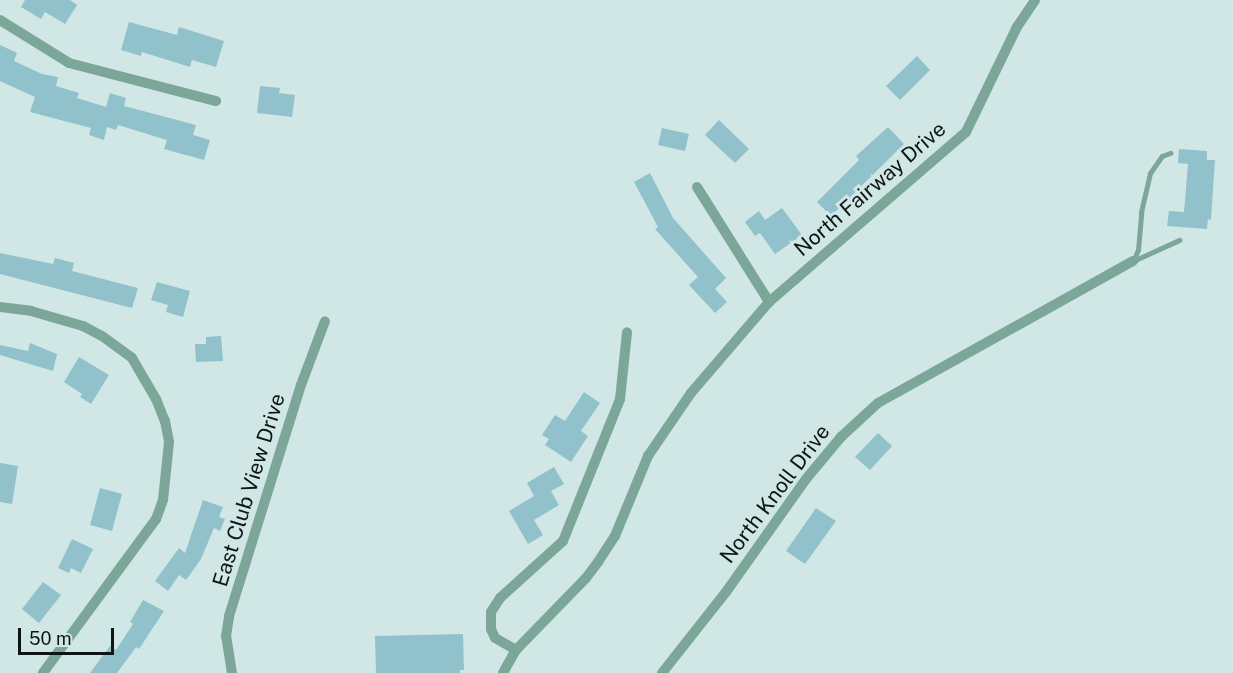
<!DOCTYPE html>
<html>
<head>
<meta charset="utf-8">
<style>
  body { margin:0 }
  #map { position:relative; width:1233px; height:673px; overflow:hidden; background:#d0e7e6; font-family:"Public Sans",sans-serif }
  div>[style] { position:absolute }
  .building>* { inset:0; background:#91c1ca }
  .service>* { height:5px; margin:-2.5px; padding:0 2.5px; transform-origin:2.5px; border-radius:2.5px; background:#7ba698 }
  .minor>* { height:10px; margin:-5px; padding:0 5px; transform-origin:5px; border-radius:5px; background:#7ba698 }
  span { translate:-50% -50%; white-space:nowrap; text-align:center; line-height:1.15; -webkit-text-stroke:6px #d0e7e6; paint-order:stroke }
  .street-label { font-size:21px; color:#0d1515 }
  .scale { position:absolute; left:18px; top:628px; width:96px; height:27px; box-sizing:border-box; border:3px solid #0d1515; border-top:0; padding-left:8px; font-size:18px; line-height:21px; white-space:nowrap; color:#0d1515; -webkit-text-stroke:4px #d0e7e6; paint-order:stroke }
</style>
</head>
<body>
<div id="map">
  <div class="building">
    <i style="clip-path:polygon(25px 0,70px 0,77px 5px,65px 24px,45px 12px,41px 19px,21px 7px)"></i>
    <i style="clip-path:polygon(129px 22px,177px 35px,179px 27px,224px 41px,216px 67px,192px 60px,190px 67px,142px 52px,141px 56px,121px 50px)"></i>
    <i style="clip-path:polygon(0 45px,17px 53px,14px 61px,42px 74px,58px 77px,56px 86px,79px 93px,77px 98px,106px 107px,110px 93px,126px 98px,124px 106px,196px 125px,193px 135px,210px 140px,204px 160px,164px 149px,167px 140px,118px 125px,116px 130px,107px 127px,104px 140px,89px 135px,91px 128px,30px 112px,35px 97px,0 81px)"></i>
    <i style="clip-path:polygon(917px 56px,930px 70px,900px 100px,886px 86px)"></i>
    <i style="clip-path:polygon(260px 86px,280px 88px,279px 93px,295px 95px,292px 117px,257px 113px)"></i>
    <i style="clip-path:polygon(719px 120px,749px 149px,735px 163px,705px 135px)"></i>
    <i style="clip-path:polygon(888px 127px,904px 144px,831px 216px,817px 202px,859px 160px,856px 156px)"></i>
    <i style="clip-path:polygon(662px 128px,689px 134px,685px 151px,658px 145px)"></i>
    <i style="clip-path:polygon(1179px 149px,1207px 151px,1207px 160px,1215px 160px,1211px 220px,1208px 219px,1207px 229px,1167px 226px,1169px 211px,1184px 212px,1188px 164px,1178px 163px)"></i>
    <i style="clip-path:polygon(650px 173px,673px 218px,726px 278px,715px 289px,727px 302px,715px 313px,689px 285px,698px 277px,655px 229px,658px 227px,634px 182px)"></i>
    <i style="clip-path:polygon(782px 208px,802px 235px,775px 254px,760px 233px,755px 236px,745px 222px,759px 211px,765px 220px)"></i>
    <i style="clip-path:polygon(0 253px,53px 264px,55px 258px,74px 263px,72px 271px,138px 288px,132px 308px,0 274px)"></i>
    <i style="clip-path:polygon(157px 282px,190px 291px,183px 317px,166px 312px,168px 305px,151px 300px)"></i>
    <i style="clip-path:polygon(221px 336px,223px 361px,196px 362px,195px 344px,206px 344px,206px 337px)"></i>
    <i style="clip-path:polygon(30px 343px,57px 354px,53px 371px,0 355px,0 345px,28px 351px)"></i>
    <i style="clip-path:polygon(79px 357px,109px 375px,91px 404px,80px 397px,82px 394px,64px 382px)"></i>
    <i style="clip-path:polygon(584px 392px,600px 403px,581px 431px,588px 436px,571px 462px,545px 445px,549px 439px,542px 435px,555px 415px,565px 421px)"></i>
    <i style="clip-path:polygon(878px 433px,892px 446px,870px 470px,855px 457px)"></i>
    <i style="clip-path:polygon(0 463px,18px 466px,12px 504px,0 502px)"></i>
    <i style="clip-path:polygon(554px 467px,564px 484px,551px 491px,559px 505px,534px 520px,543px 535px,528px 544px,509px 511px,534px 496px,527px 483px)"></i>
    <i style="clip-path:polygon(100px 488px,122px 494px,112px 531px,90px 525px)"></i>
    <i style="clip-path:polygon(203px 500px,223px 507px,219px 517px,225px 519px,220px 531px,214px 528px,201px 559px,186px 580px,179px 575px,168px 591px,155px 581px,179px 548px,185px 553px)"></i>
    <i style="clip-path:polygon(816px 508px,836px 521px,805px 564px,786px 551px)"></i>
    <i style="clip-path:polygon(72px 539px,93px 549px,81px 573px,71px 568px,69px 573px,58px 568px)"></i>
    <i style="clip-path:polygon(43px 582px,61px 595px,39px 623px,22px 609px)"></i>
    <i style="clip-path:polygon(143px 600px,164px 611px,139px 649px,136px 647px,117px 673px,90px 673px,110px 646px,116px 650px,133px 624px,130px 622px)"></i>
    <i style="clip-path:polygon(463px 634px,464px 670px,460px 670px,460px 673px,376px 673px,375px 636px)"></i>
  </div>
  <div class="service">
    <i style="left:1133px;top:261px;width:12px;rotate:-66deg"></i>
    <i style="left:1138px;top:250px;width:38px;rotate:-85deg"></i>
    <i style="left:1141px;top:212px;width:40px;rotate:-77deg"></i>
    <i style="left:1150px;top:173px;width:21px;rotate:-55deg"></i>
    <i style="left:1162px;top:156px;width:9px;rotate:-21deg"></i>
    <i style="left:1133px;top:261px;width:51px;rotate:-24.5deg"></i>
  </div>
  <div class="minor">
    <i style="left:0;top:20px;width:81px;rotate:31.9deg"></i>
    <i style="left:69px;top:63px;width:152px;rotate:14.5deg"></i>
    <i style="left:697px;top:187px;width:136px;rotate:57.9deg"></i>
    <i style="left:0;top:307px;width:31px;rotate:7deg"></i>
    <i style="left:31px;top:311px;width:54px;rotate:16.1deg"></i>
    <i style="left:83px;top:326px;width:21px;rotate:28deg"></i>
    <i style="left:102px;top:336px;width:37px;rotate:36deg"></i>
    <i style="left:132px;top:358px;width:48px;rotate:59.7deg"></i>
    <i style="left:156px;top:399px;width:24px;rotate:68deg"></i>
    <i style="left:165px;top:421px;width:21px;rotate:79deg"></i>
    <i style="left:169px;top:442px;width:58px;rotate:95.9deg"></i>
    <i style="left:163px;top:500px;width:20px;rotate:110deg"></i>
    <i style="left:156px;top:519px;width:191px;rotate:126.3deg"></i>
    <i style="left:516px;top:650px;width:24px;rotate:-150deg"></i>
    <i style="left:495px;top:638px;width:10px;rotate:-114deg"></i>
    <i style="left:491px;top:629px;width:17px;rotate:-90deg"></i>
    <i style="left:491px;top:612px;width:17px;rotate:-57deg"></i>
    <i style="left:500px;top:598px;width:85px;rotate:-42.1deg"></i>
    <i style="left:563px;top:541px;width:153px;rotate:-68.1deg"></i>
    <i style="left:620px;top:399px;width:67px;rotate:-84deg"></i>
    <i style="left:232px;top:673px;width:37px;rotate:-99deg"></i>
    <i style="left:226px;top:636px;width:20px;rotate:-81deg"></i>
    <i style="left:229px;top:616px;width:242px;rotate:-72.7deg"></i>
    <i style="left:301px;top:385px;width:68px;rotate:-69.4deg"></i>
    <i style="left:503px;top:673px;width:26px;rotate:-61deg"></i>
    <i style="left:516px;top:650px;width:100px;rotate:-45.8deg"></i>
    <i style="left:586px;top:578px;width:20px;rotate:-53deg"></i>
    <i style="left:598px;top:562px;width:31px;rotate:-57deg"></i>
    <i style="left:615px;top:536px;width:87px;rotate:-67.6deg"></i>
    <i style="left:648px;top:456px;width:76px;rotate:-55.7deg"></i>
    <i style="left:691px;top:393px;width:120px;rotate:-49.4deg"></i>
    <i style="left:769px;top:302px;width:260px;rotate:-40.8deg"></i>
    <i style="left:966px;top:132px;width:117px;rotate:-64.1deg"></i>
    <i style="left:1017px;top:27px;width:32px;rotate:-56deg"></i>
    <i style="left:662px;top:673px;width:103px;rotate:-51.7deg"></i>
    <i style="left:726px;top:592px;width:138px;rotate:-54.7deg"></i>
    <i style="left:806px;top:479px;width:55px;rotate:-50.2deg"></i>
    <i style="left:841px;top:437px;width:50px;rotate:-42.6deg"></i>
    <i style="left:878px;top:403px;width:292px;rotate:-29.1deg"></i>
  </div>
  <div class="street-label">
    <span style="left:870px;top:189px;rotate:-41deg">North Fairway Drive</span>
    <span style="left:249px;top:490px;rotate:-73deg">East Club View Drive</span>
    <span style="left:775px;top:494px;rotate:-53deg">North Knoll Drive</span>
  </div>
  <div class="scale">50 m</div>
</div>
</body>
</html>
